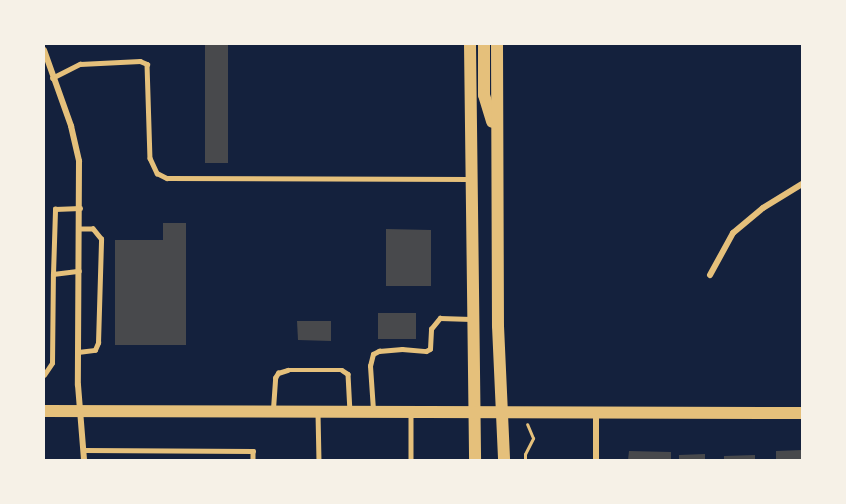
<!DOCTYPE html>
<html>
<head>
<meta charset="utf-8">
<style>
  body { margin:0 }
  #map { position:relative; width:846px; height:504px; overflow:hidden; background:#14213d; font-family:Bitter,serif }
  div>[style] { position:absolute }
  .building>* { inset:0; background:#48494c }
  .path>* { height:3px; margin:-1.5px; padding:0 1.5px; transform-origin:1.5px; border-radius:1.5px; background:#e5c07b }
  .service>* { height:4.5px; margin:-2.25px; padding:0 2.25px; transform-origin:2.25px; border-radius:2.25px; background:#e5c07b }
  .minor>* { height:6px; margin:-3px; padding:0 3px; transform-origin:3px; border-radius:3px; background:#e5c07b }
  .secondary>* { height:12px; margin:-6px; padding:0 6px; transform-origin:6px; border-radius:6px; background:#e5c07b }
  span { translate:-50% -50%; white-space:nowrap; text-align:center; line-height:1.15; -webkit-text-stroke:6px #f6f1e7; paint-order:stroke }
  .frame { position:absolute; inset:0; border:45px solid #f6f1e7; pointer-events:none }
</style>
</head>
<body>
<div id="map">
  <div class="building">
    <i style="clip-path:polygon(205px 44px,228px 44px,228px 163px,205px 163px)"></i>
    <i style="clip-path:polygon(163px 223px,186px 223px,186px 345px,115px 345px,115px 240px,163px 240px)"></i>
    <i style="clip-path:polygon(386px 229px,431px 230px,431px 286px,386px 286px)"></i>
    <i style="clip-path:polygon(378px 313px,416px 313px,416px 339px,378px 339px)"></i>
    <i style="clip-path:polygon(297px 321px,331px 321px,331px 341px,298px 340px)"></i>
    <i style="clip-path:polygon(802px 450px,802px 460px,776px 460px,776px 451px)"></i>
    <i style="clip-path:polygon(629px 451px,671px 452px,671px 460px,628px 460px)"></i>
    <i style="clip-path:polygon(705px 454px,705px 460px,679px 460px,679px 455px)"></i>
    <i style="clip-path:polygon(755px 455px,755px 460px,724px 460px,724px 456px)"></i>
  </div>
  <div class="path">
    <i style="left:525px;top:460px;width:6px;rotate:-90deg"></i>
    <i style="left:525px;top:454px;width:18px;rotate:-63deg"></i>
    <i style="left:533px;top:438px;width:15px;rotate:-113deg"></i>
  </div>
  <div class="service">
    <i style="left:52px;top:78px;width:31px;rotate:-27deg"></i>
    <i style="left:80px;top:64px;width:60px;rotate:-2.9deg"></i>
    <i style="left:140px;top:61px;width:8px;rotate:23deg"></i>
    <i style="left:147px;top:64px;width:94px;rotate:88.2deg"></i>
    <i style="left:150px;top:158px;width:17px;rotate:65deg"></i>
    <i style="left:157px;top:173px;width:11px;rotate:27deg"></i>
    <i style="left:167px;top:178px;width:303px;rotate:0.2deg"></i>
    <i style="left:53px;top:274px;width:65px;rotate:-88.2deg"></i>
    <i style="left:55px;top:209px;width:25px;rotate:-2deg"></i>
    <i style="left:78px;top:352px;width:17px;rotate:-7deg"></i>
    <i style="left:95px;top:350px;width:8px;rotate:-67deg"></i>
    <i style="left:98px;top:343px;width:104px;rotate:-88.3deg"></i>
    <i style="left:101px;top:239px;width:13px;rotate:-129deg"></i>
    <i style="left:93px;top:229px;width:14px;rotate:180deg"></i>
    <i style="left:44px;top:375px;width:14px;rotate:-56deg"></i>
    <i style="left:52px;top:363px;width:89px;rotate:-89.4deg"></i>
    <i style="left:53px;top:274px;width:26px;rotate:-7deg"></i>
    <i style="left:273px;top:409px;width:31px;rotate:-86deg"></i>
    <i style="left:275px;top:378px;width:6px;rotate:-59deg"></i>
    <i style="left:278px;top:373px;width:10px;rotate:-17deg"></i>
    <i style="left:288px;top:370px;width:54px"></i>
    <i style="left:342px;top:370px;width:7px;rotate:34deg"></i>
    <i style="left:348px;top:374px;width:35px;rotate:87deg"></i>
    <i style="left:373px;top:410px;width:44px;rotate:-93.9deg"></i>
    <i style="left:370px;top:366px;width:12px;rotate:-76deg"></i>
    <i style="left:373px;top:354px;width:7px;rotate:-27deg"></i>
    <i style="left:379px;top:351px;width:23px;rotate:-5deg"></i>
    <i style="left:402px;top:349px;width:24px;rotate:5deg"></i>
    <i style="left:426px;top:351px;width:4px;rotate:-27deg"></i>
    <i style="left:430px;top:349px;width:20px;rotate:-87deg"></i>
    <i style="left:431px;top:329px;width:14px;rotate:-51deg"></i>
    <i style="left:440px;top:318px;width:31px;rotate:2deg"></i>
    <i style="left:318px;top:413px;width:47px;rotate:88.8deg"></i>
    <i style="left:411px;top:413px;width:47px;rotate:90deg"></i>
    <i style="left:84px;top:450px;width:169px;rotate:0.3deg"></i>
    <i style="left:253px;top:451px;width:9px;rotate:90deg"></i>
  </div>
  <div class="minor">
    <i style="left:44px;top:50px;width:81px;rotate:70.4deg"></i>
    <i style="left:71px;top:126px;width:36px;rotate:77deg"></i>
    <i style="left:79px;top:161px;width:224px;rotate:90.3deg"></i>
    <i style="left:78px;top:385px;width:75px;rotate:85.4deg"></i>
    <i style="left:710px;top:275px;width:48px;rotate:-61.3deg"></i>
    <i style="left:733px;top:233px;width:39px;rotate:-40deg"></i>
    <i style="left:763px;top:208px;width:46px;rotate:-31.6deg"></i>
    <i style="left:596px;top:413px;width:47px;rotate:90deg"></i>
  </div>
  <div class="secondary">
    <i style="left:470px;top:44px;width:416px;rotate:89.3deg"></i>
    <i style="left:484px;top:44px;width:51px;rotate:90deg"></i>
    <i style="left:484px;top:95px;width:28px;rotate:73deg"></i>
    <i style="left:497px;top:44px;width:282px;rotate:89.8deg"></i>
    <i style="left:498px;top:326px;width:134px;rotate:87.4deg"></i>
    <i style="left:44px;top:411px;width:758px;rotate:0.15deg"></i>
  </div>
  <div class="frame"></div>
</div>
</body>
</html>
